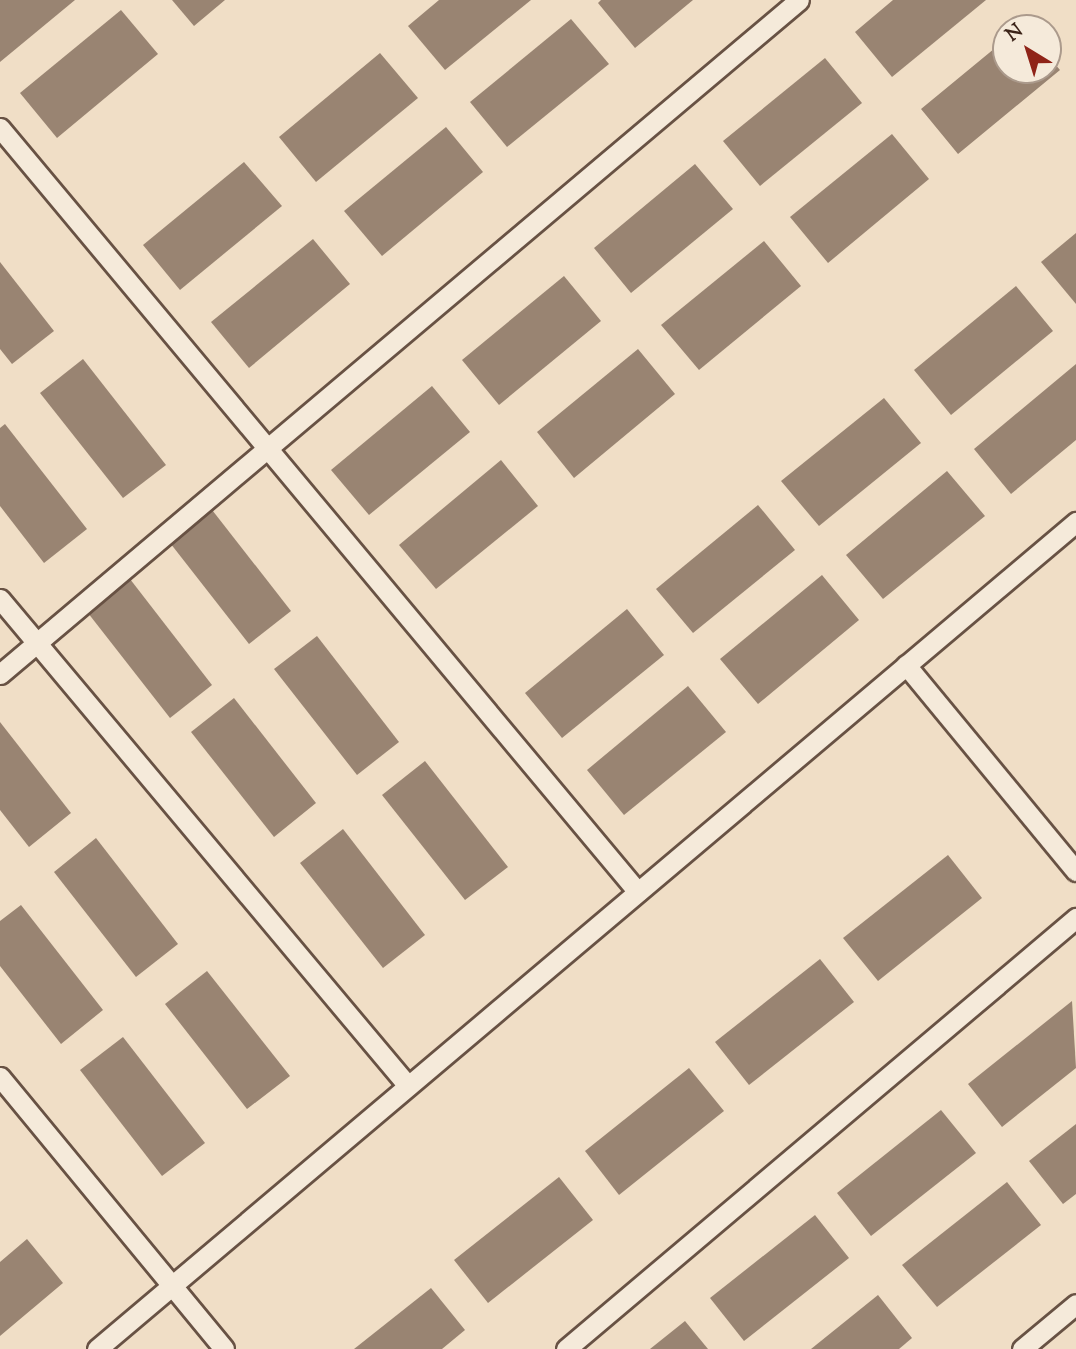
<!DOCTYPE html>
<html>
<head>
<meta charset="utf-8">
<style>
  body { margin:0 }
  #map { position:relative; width:1076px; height:1349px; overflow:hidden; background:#f0dec6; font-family:"Sorts Mill Goudy",serif }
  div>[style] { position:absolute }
  .building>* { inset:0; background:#998472 }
  .roads { filter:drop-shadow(2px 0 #685244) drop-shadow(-2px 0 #685244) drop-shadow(0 2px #685244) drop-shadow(0 -2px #685244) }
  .lane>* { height:19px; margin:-9.5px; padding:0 9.5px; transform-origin:9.5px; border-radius:9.5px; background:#f5eada }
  span { translate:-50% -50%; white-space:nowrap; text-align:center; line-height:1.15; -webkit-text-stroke:6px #f5eada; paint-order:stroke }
  .north { position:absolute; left:992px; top:14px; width:70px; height:70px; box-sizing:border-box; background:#f5eada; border:2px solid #ab9a8c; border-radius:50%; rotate:322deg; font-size:19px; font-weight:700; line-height:28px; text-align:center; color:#3b2318 }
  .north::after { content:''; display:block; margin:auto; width:24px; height:32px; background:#8f2418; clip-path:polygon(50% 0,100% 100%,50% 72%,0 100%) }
</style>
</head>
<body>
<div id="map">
  <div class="building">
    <i style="clip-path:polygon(0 0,75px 0,0 62px)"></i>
    <i style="clip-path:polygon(172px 0,225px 0,194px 26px)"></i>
    <i style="clip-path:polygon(439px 0,531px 0,445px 70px,408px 26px)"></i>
    <i style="clip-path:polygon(601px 0,693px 0,635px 48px,598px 3px)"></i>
    <i style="clip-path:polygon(893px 0,986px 0,892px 77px,855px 32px)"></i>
    <i style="clip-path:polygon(121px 10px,158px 54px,57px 138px,20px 93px)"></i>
    <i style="clip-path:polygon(571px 19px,609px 64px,507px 147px,470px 102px)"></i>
    <i style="clip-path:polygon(1006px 39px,1006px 70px,1048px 70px,1048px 56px,1060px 70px,958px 154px,921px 109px)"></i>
    <i style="clip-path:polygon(380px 53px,418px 98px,316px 182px,279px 137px)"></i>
    <i style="clip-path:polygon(825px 58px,862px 103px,760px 186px,723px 141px)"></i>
    <i style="clip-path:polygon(446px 127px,483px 172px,382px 256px,344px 211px)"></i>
    <i style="clip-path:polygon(892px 134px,929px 179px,828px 263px,790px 217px)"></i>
    <i style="clip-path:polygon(244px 162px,282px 206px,180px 290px,143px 245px)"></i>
    <i style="clip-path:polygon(695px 164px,733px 209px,631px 293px,594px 248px)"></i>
    <i style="clip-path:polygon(1076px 233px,1076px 304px,1041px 262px)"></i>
    <i style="clip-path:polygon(313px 239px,350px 284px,249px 368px,211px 322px)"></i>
    <i style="clip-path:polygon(764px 241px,801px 286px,699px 370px,661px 325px)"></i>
    <i style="clip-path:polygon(0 262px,54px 331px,12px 364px,0 349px)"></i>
    <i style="clip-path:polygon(564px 276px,601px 321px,499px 405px,462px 360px)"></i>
    <i style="clip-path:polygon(1016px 286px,1053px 331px,951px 415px,914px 370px)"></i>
    <i style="clip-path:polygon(638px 349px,675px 394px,574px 478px,537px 432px)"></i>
    <i style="clip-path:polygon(83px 359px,166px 465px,123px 498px,40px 393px)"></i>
    <i style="clip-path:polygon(1076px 364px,1076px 440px,1011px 494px,974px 449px)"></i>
    <i style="clip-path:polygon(432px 386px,470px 432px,369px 515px,331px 470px)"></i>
    <i style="clip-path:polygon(884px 398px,921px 443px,819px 526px,781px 481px)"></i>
    <i style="clip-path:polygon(5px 424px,87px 529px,44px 563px,0 506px,0 428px)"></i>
    <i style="clip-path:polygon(501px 460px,538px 506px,436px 589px,399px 545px)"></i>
    <i style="clip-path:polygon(947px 471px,985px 516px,883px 599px,846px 555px)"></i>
    <i style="clip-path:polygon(758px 505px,795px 550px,693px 633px,656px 589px)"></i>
    <i style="clip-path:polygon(209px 506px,291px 611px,249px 644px,167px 539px)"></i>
    <i style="clip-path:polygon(822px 575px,859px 620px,758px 704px,720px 659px)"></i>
    <i style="clip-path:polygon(130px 579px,212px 685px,170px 718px,88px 613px)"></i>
    <i style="clip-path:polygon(627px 609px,664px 655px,562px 738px,525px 693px)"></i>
    <i style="clip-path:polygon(317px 636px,399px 742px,357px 775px,274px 669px)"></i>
    <i style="clip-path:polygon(688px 686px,726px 732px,624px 815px,587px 770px)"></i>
    <i style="clip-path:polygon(234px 698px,316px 803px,274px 837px,191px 732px)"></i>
    <i style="clip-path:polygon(0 722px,71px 813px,29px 847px,0 810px)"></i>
    <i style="clip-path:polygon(425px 761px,508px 867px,465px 900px,382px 795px)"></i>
    <i style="clip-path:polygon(343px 829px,425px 935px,383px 968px,300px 863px)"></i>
    <i style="clip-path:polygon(96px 838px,178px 944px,136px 977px,54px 872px)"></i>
    <i style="clip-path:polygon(948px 855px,982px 898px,878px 981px,843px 938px)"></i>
    <i style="clip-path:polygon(21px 905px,103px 1010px,61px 1044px,0 966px,0 921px)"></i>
    <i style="clip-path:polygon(820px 959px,854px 1002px,749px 1085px,715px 1042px)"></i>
    <i style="clip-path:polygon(207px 971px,290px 1076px,247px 1109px,165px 1004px)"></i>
    <i style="clip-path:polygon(1072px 1001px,1076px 1068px,1002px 1127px,968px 1084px)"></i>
    <i style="clip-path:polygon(123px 1037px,205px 1143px,162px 1176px,80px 1070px)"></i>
    <i style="clip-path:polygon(689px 1068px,724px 1111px,619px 1195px,585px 1151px)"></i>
    <i style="clip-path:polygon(941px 1110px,976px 1153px,871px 1236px,837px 1193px)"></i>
    <i style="clip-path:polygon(1076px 1124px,1076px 1194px,1063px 1204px,1029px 1161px)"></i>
    <i style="clip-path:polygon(559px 1177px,593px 1220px,488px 1303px,454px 1260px)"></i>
    <i style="clip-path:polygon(1007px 1182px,1041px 1225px,937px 1307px,902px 1265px)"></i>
    <i style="clip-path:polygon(815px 1215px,849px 1258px,744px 1341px,710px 1298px)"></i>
    <i style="clip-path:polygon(27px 1239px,63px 1283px,0 1336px,0 1262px)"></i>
    <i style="clip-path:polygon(431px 1288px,465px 1330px,442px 1349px,354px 1349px)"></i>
    <i style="clip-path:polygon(878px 1295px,912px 1338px,899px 1349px,811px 1349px)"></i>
    <i style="clip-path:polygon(685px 1321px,708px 1349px,650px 1349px)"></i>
  </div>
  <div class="roads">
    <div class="lane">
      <i style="left:0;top:128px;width:995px;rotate:50.14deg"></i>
      <i style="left:0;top:599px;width:635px;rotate:50.04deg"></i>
      <i style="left:906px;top:665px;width:267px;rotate:50.5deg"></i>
      <i style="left:0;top:674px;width:1045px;rotate:-40.15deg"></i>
      <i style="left:0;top:1077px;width:352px;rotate:50.5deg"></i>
      <i style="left:97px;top:1349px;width:1282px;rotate:-40.19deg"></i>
      <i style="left:566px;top:1349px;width:668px;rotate:-40.2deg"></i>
      <i style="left:1022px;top:1349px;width:70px;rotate:-39.8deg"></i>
    </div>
  </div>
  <div class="north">N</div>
</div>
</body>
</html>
